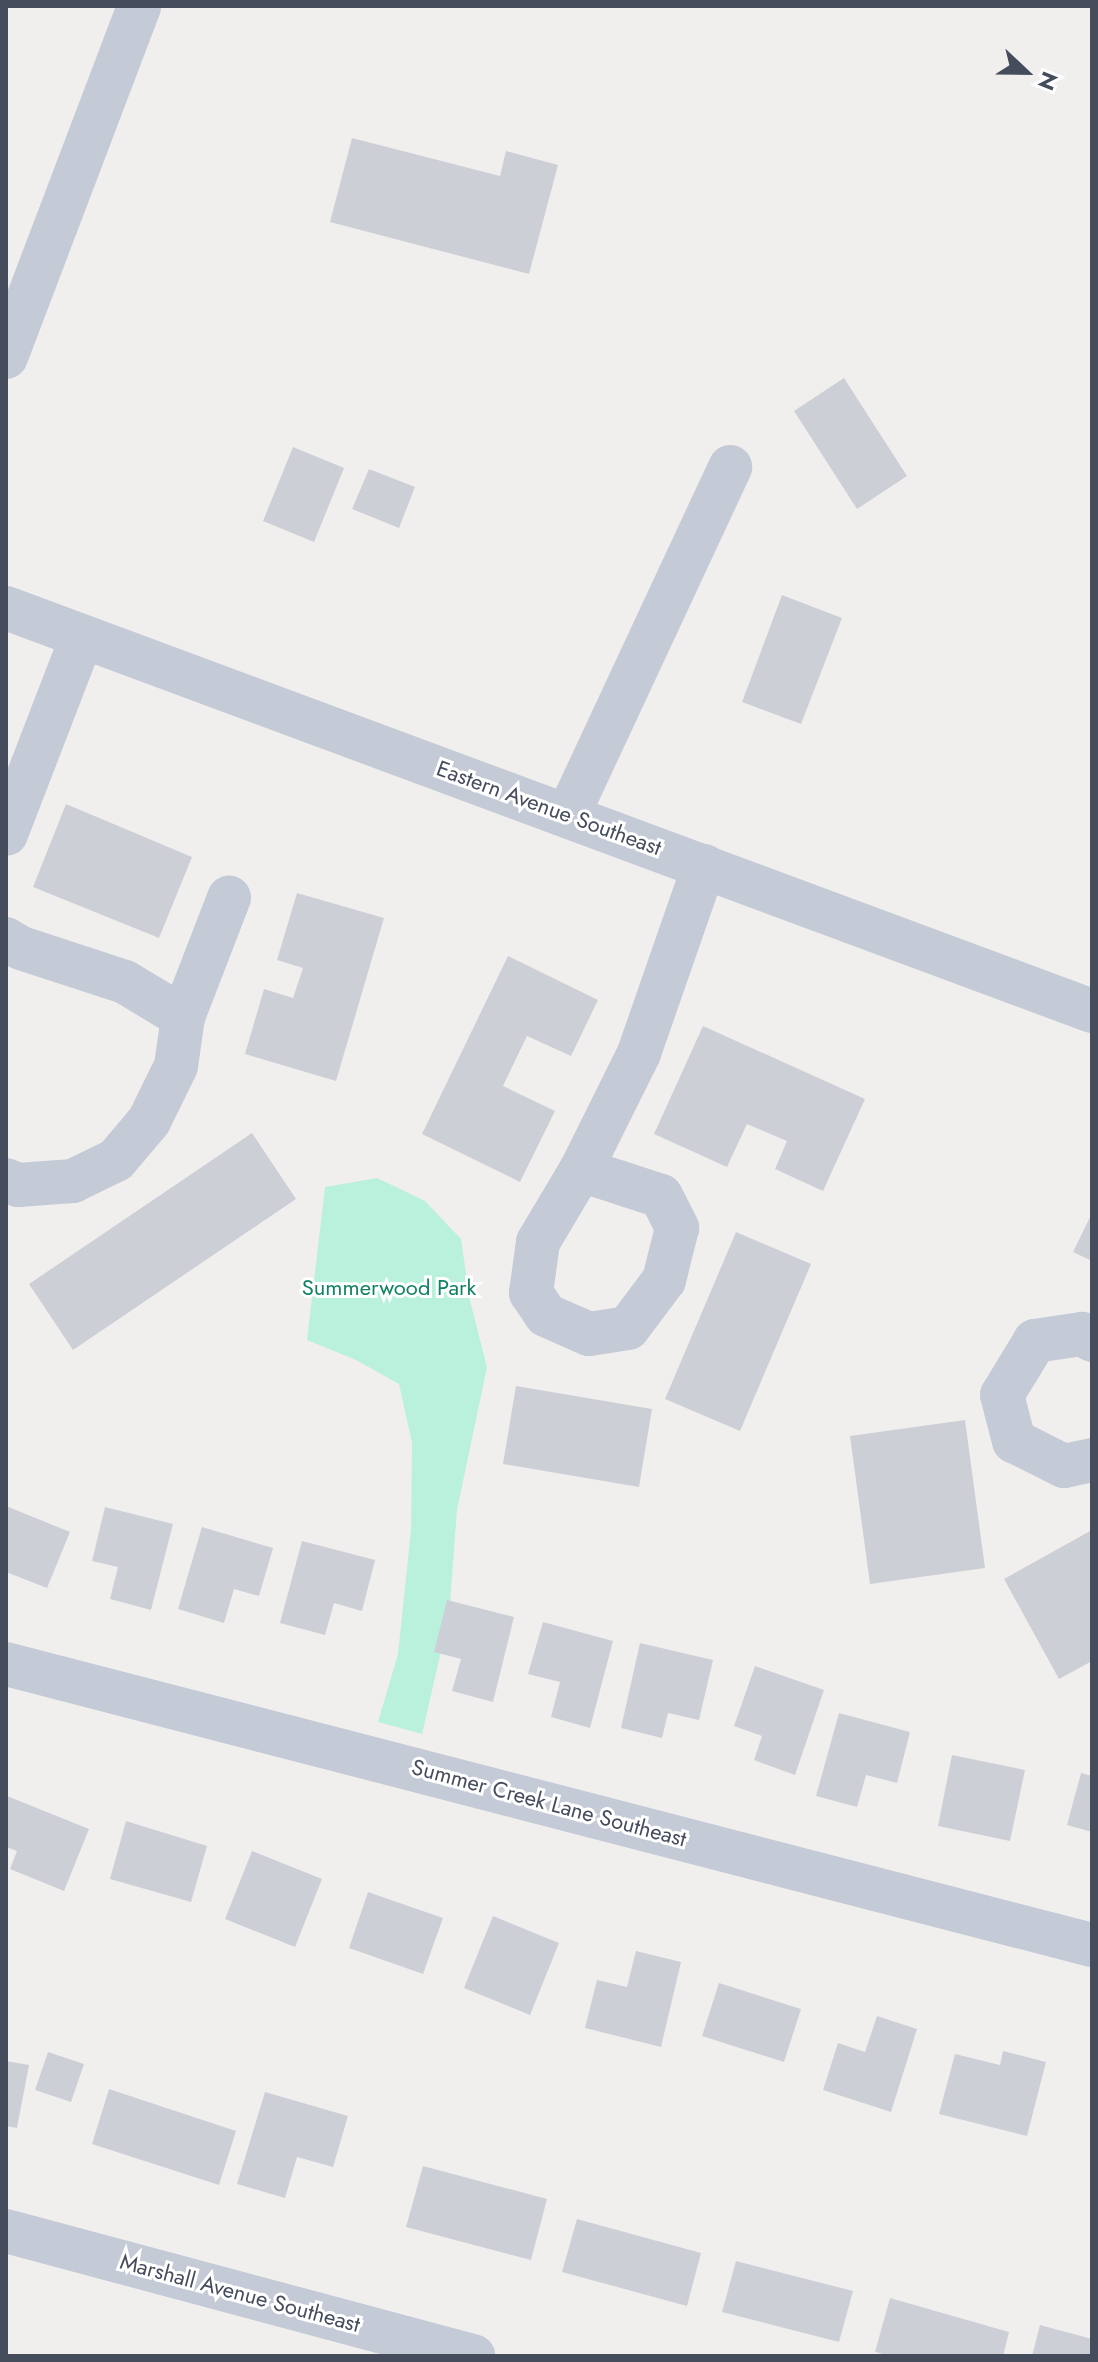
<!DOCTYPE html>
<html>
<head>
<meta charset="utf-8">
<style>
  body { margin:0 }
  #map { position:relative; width:1098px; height:2362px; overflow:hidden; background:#f1efee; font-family:Jost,sans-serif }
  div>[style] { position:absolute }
  .green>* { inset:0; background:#baf1dc }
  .building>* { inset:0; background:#cdcfd6 }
  .minor>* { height:44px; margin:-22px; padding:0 22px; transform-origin:22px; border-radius:22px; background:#c4cad6 }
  span { translate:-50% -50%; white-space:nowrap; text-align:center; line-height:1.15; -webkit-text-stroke:6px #fff; paint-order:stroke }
  .street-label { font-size:22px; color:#454d5d }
  .park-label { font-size:22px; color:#118364 }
  .frame { position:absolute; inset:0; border:8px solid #454d5d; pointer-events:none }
  .north { position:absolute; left:986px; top:32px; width:80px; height:80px; -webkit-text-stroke:6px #fff; paint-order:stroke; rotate:112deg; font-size:22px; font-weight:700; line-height:32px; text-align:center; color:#454d5d }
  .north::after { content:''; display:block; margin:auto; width:28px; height:36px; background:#454d5d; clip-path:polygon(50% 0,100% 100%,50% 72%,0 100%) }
</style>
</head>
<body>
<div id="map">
  <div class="green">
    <i style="clip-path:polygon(377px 1178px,425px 1201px,461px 1239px,470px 1301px,487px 1367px,457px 1510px,449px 1617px,422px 1734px,378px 1722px,398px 1654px,411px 1530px,412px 1443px,399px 1384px,356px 1360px,307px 1340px,325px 1187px)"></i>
  </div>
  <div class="building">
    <i style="clip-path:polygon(352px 138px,500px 176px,506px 151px,558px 165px,529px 274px,330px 222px)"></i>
    <i style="clip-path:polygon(844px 378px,907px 476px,857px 509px,794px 411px)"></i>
    <i style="clip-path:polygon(293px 447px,344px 468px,314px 542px,263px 521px)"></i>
    <i style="clip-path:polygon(369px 469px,415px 487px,399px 528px,352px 509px)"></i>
    <i style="clip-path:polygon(782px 595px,842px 618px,801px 724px,742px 702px)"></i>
    <i style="clip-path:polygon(66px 804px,192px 857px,159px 938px,33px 887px)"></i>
    <i style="clip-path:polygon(297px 893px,384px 918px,336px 1081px,245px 1054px,264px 989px,293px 998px,303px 968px,277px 960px)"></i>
    <i style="clip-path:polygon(508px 956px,598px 1000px,571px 1056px,527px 1036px,503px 1086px,555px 1111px,520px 1182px,422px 1134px)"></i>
    <i style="clip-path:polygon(703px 1026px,865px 1099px,823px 1191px,775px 1169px,787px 1141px,747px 1124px,727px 1167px,654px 1134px)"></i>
    <i style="clip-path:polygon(252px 1133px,296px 1199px,73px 1350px,29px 1284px)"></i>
    <i style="clip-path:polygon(1092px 1213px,1092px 1261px,1073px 1252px)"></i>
    <i style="clip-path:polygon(736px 1232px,811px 1264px,740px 1431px,665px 1399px)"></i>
    <i style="clip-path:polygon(516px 1386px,652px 1409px,639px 1487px,503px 1464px)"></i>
    <i style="clip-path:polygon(965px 1420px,985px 1568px,870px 1584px,850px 1436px)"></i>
    <i style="clip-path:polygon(6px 1506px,70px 1532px,47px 1588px,6px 1572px)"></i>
    <i style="clip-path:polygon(105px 1507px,173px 1524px,151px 1610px,110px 1599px,118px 1567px,92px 1561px)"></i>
    <i style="clip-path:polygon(202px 1527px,273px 1548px,259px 1596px,234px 1589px,224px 1623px,178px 1609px)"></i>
    <i style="clip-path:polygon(1092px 1530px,1092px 1661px,1059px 1679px,1004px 1579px)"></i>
    <i style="clip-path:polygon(302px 1541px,375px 1560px,362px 1611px,334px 1603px,325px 1635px,280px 1623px)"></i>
    <i style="clip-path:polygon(447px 1600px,514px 1617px,493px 1702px,452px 1691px,461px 1659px,434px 1652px)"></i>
    <i style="clip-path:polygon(543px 1622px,613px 1641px,590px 1728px,551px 1717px,560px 1682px,528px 1674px)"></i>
    <i style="clip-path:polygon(640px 1643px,713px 1660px,699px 1720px,668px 1713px,662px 1738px,621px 1728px)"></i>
    <i style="clip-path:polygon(755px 1666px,824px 1690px,795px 1775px,754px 1760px,762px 1736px,734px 1726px)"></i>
    <i style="clip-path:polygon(839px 1713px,910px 1732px,897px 1783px,866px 1775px,857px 1807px,816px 1796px)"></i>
    <i style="clip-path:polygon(952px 1755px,1025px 1770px,1010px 1841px,938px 1826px)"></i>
    <i style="clip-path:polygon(1081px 1773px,1092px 1776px,1092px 1832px,1067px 1825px)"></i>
    <i style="clip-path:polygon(7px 1796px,89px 1829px,64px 1891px,10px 1869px,17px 1851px,6px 1847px)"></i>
    <i style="clip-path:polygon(126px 1821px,207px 1846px,191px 1902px,110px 1879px)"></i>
    <i style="clip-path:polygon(252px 1851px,322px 1879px,295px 1947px,225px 1919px)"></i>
    <i style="clip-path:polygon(368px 1892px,443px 1918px,423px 1974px,349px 1948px)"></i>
    <i style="clip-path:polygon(493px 1916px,559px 1943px,530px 2015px,464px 1988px)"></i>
    <i style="clip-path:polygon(636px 1951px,681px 1962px,661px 2047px,585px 2028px,597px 1980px,627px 1987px)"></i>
    <i style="clip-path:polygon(719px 1983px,801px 2009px,784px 2062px,702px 2036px)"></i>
    <i style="clip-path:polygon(877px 2016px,917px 2029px,891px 2112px,823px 2090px,838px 2043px,865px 2052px)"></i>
    <i style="clip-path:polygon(1003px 2051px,1046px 2062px,1027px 2136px,939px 2114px,955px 2054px,1000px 2065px)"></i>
    <i style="clip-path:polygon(48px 2052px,84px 2064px,71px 2102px,35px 2090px)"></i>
    <i style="clip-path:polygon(6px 2061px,29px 2065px,17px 2128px,6px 2126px)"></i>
    <i style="clip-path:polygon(109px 2089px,236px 2131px,219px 2185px,92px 2144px)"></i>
    <i style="clip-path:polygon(265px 2092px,348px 2116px,333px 2167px,297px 2157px,285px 2198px,237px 2184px)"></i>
    <i style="clip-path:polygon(423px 2166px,547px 2199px,531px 2260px,406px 2227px)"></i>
    <i style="clip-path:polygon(577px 2219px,701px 2253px,687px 2306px,562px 2272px)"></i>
    <i style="clip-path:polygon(736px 2261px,853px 2291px,839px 2342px,722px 2312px)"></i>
    <i style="clip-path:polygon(890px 2298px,1009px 2332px,1003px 2356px,891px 2356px,875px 2352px)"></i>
    <i style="clip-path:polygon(1040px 2325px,1092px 2339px,1092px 2356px,1032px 2356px)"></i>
  </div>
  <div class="minor">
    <i style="left:6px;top:357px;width:375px;rotate:-69.2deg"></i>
    <i style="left:6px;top:608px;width:1158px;rotate:20.36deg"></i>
    <i style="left:568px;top:815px;width:384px;rotate:-65deg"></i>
    <i style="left:6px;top:834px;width:211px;rotate:-68.9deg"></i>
    <i style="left:6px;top:939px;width:17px;rotate:31deg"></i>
    <i style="left:21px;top:948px;width:109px;rotate:18.1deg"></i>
    <i style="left:125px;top:982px;width:68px;rotate:31.1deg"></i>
    <i style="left:183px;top:1017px;width:49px;rotate:98.1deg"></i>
    <i style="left:176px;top:1066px;width:61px;rotate:116.1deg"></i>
    <i style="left:149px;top:1121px;width:51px;rotate:130.2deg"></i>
    <i style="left:116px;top:1160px;width:48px;rotate:154deg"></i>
    <i style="left:73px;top:1181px;width:55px;rotate:175.8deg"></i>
    <i style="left:18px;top:1185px;width:13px;rotate:-157deg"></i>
    <i style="left:183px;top:1017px;width:128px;rotate:-68.9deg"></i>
    <i style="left:581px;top:1170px;width:84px;rotate:18deg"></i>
    <i style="left:661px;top:1196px;width:36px;rotate:63deg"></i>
    <i style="left:677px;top:1228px;width:54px;rotate:104deg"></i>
    <i style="left:664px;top:1280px;width:60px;rotate:126.9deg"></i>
    <i style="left:628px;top:1328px;width:39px;rotate:171deg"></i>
    <i style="left:589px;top:1334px;width:47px;rotate:-156.2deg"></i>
    <i style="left:546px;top:1315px;width:27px;rotate:-124deg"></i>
    <i style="left:531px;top:1293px;width:51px;rotate:-82.2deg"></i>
    <i style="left:538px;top:1242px;width:84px;rotate:-59.2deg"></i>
    <i style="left:581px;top:1170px;width:131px;rotate:-63.6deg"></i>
    <i style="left:639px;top:1053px;width:198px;rotate:-70.8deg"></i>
    <i style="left:1092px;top:1340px;width:12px;rotate:-149deg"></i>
    <i style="left:1082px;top:1334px;width:48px;rotate:171.5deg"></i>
    <i style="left:1035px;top:1341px;width:63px;rotate:121.4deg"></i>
    <i style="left:1002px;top:1395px;width:48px;rotate:75.4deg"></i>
    <i style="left:1014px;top:1441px;width:56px;rotate:26.6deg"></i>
    <i style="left:1064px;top:1466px;width:29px;rotate:-12deg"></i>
    <i style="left:6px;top:1664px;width:1122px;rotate:14.51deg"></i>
    <i style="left:6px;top:2231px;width:484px;rotate:15deg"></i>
  </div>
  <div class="street-label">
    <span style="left:549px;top:808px;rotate:20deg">Eastern Avenue Southeast</span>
    <span style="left:549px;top:1803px;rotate:15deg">Summer Creek Lane Southeast</span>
    <span style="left:240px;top:2293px;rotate:15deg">Marshall Avenue Southeast</span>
  </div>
  <div class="park-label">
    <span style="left:389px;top:1288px">Summerwood Park</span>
  </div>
  <div class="frame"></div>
  <div class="north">N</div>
</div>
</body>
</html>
